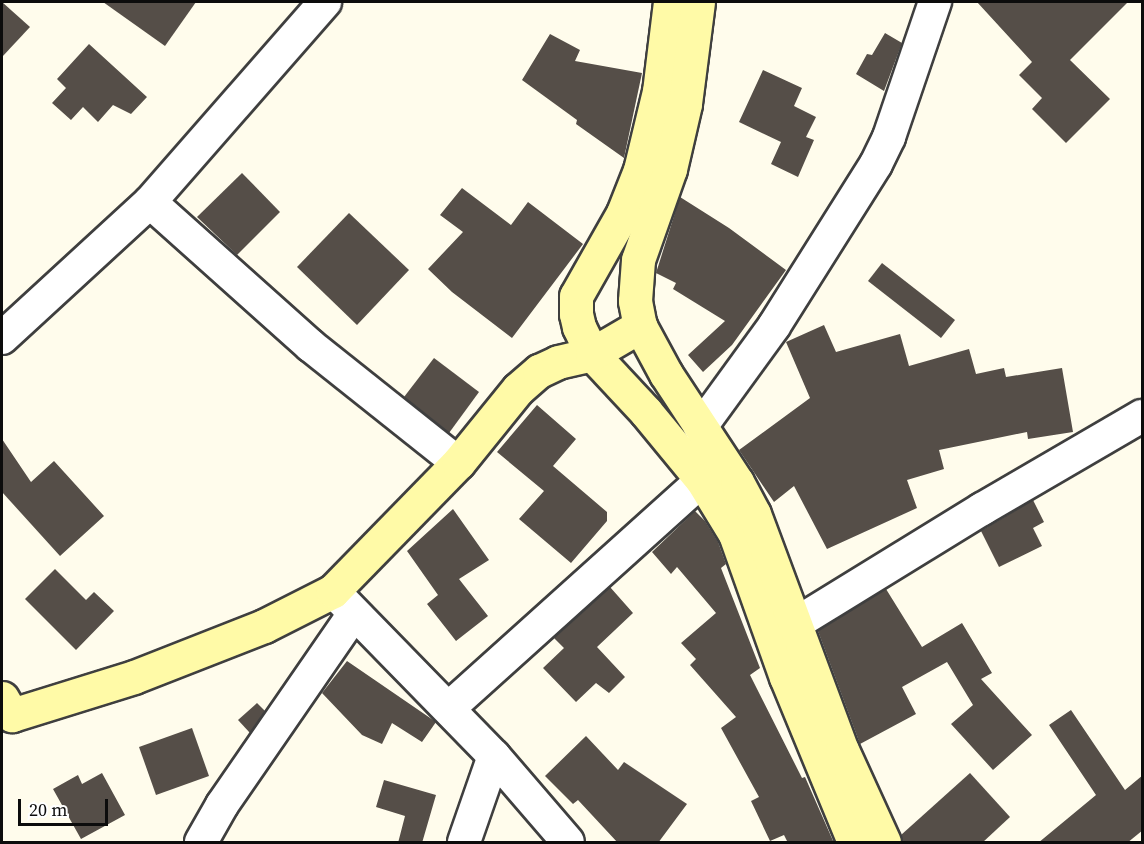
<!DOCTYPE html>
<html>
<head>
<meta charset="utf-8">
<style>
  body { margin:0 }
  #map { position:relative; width:1144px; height:844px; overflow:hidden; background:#fffcec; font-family:"Source Serif 4",serif }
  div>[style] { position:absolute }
  .building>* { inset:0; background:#554e48 }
  .roads { filter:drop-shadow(2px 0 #3f3f3f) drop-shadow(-2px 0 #3f3f3f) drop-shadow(0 2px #3f3f3f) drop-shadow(0 -2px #3f3f3f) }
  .minor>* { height:32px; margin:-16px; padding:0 16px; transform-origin:16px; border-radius:16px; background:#fff }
  .secondary>* { height:33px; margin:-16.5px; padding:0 16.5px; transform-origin:16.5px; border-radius:16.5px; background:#fffaa7 }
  span { translate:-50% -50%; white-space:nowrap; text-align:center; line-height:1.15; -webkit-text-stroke:6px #fff; paint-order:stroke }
  .frame { position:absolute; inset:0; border:3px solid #0c0c0c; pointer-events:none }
  .scale { position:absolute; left:18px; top:799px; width:90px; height:27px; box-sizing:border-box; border:3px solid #0c0c0c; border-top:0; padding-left:8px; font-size:18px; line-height:21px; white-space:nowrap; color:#0c0c0c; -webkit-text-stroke:4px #fff; paint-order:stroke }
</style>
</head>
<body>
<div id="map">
  <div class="building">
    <i style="clip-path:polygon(2px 2px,30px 27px,2px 57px)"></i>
    <i style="clip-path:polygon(103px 2px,196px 2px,165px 46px)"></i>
    <i style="clip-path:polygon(977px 2px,1128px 2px,1070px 60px,1110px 99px,1066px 143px,1032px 109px,1042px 98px,1019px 75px,1032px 62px)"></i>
    <i style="clip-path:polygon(885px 33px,902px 43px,884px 91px,856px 74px,867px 54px,872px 55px)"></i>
    <i style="clip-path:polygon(550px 34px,580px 50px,575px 61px,642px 73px,624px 158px,576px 124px,577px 120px,522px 80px)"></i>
    <i style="clip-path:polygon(89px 44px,147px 97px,131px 114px,113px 105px,98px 122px,83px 107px,71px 120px,52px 103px,66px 88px,57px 79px)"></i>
    <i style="clip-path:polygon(763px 70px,802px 88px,794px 106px,816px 117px,806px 137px,814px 140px,798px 177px,771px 164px,781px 142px,739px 122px)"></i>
    <i style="clip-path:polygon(242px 173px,280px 212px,237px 255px,197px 217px)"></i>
    <i style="clip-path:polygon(462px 188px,511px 225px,528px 202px,583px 244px,512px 338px,452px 292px,428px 269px,463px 232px,440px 215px)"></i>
    <i style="clip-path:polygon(680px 197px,729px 228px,786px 270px,732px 345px,703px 372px,688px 355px,725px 321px,673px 289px,676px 283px,656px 273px)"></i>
    <i style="clip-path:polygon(349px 213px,409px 270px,357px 325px,297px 267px)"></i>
    <i style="clip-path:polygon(882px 263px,955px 320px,941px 338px,868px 281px)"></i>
    <i style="clip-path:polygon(824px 325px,836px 352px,900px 334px,909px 366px,969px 349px,976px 374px,1004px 368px,1006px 377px,1062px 368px,1073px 432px,1028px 439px,1027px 432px,939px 450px,944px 469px,907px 480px,917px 508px,827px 549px,794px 486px,774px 502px,739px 450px,810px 398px,786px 342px)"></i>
    <i style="clip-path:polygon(434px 358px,479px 392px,449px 433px,404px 397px)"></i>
    <i style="clip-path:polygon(537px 405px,576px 439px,553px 466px,607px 512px,607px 521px,571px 563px,519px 519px,544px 491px,497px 452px)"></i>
    <i style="clip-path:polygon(2px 439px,31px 482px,54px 461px,104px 516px,60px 556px,2px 492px)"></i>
    <i style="clip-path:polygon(1033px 500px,1044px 522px,1033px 528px,1042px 546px,999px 567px,981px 531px)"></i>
    <i style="clip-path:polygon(453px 509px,489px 560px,459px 579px,488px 616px,456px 641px,427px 604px,438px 595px,407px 551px)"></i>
    <i style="clip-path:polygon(695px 511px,705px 521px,718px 542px,726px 564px,721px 568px,760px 668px,750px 675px,802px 778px,805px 777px,834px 843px,788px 843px,784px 835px,770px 841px,751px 801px,759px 797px,721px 728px,736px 717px,690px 665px,696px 659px,681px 643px,716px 613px,677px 567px,671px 574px,652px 552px)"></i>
    <i style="clip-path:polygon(55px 569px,86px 600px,94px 592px,114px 611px,76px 650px,25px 599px)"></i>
    <i style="clip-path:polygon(610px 587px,633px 613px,597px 647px,625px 677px,609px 693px,596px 683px,576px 702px,543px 668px,564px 648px,554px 638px)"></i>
    <i style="clip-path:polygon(886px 589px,922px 647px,962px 623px,992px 673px,981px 679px,1032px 735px,993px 770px,951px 724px,973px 705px,947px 662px,902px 687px,916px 714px,860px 744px,818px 631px)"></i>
    <i style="clip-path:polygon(347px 661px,436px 722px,422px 742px,392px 723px,382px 744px,362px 735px,322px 693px)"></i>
    <i style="clip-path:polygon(257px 703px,265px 711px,250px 733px,238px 720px)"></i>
    <i style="clip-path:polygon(1071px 710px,1125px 790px,1143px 775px,1143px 830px,1127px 843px,1038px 843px,1096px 795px,1049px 725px)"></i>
    <i style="clip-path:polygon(192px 728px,209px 776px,156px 795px,139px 747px)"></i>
    <i style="clip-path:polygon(586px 736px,618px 770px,624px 762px,687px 804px,658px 843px,618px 843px,578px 800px,573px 804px,545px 776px)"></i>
    <i style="clip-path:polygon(102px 773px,125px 815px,81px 839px,53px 789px,78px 775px,82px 784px)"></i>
    <i style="clip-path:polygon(970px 773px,1010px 817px,982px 843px,903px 843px,901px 835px)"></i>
    <i style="clip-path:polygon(384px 780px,436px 795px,422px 843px,398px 843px,405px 816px,376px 807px)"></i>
  </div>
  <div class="roads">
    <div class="minor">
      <i style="left:150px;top:202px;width:216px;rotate:41.8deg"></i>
      <i style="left:311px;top:346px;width:188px;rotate:38.5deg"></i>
      <i style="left:2px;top:338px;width:201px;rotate:-42.6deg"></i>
      <i style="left:150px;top:202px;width:266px;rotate:-48.8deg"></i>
      <i style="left:700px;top:428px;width:126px;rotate:-54deg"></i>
      <i style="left:774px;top:326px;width:191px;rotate:-57.8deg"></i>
      <i style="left:876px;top:164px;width:30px;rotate:-64deg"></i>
      <i style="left:889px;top:137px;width:143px;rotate:-71.2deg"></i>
      <i style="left:333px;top:591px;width:231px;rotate:45.7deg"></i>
      <i style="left:494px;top:756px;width:113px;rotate:49.3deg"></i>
      <i style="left:795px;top:624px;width:220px;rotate:-31.6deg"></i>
      <i style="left:982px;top:509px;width:185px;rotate:-30.2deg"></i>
      <i style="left:449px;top:708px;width:341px;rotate:-42deg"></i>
      <i style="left:201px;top:842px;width:43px;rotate:-60.4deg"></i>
      <i style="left:222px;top:805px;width:232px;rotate:-55.4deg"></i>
      <i style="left:464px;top:842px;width:91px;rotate:-70.8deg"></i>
    </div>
    <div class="secondary">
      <i style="left:670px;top:2px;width:90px;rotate:97deg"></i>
      <i style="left:659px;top:91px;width:81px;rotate:103.5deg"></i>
      <i style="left:640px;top:170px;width:46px;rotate:111.6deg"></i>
      <i style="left:623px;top:213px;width:95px;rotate:119.5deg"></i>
      <i style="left:576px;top:296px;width:18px;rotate:90deg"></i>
      <i style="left:576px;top:314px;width:13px;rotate:77deg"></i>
      <i style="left:579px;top:327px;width:30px;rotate:64deg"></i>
      <i style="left:592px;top:354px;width:79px;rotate:47deg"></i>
      <i style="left:646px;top:412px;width:88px;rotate:50.5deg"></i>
      <i style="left:702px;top:480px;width:63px;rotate:58.6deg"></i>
      <i style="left:735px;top:534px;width:152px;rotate:70.4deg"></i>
      <i style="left:786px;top:677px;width:178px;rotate:67.6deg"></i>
      <i style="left:698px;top:2px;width:103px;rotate:97.3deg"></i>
      <i style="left:685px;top:104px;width:67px;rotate:103deg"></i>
      <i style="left:670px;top:169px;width:96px;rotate:109.4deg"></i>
      <i style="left:638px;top:260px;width:41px;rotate:94.2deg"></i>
      <i style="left:635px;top:301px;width:25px;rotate:79deg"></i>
      <i style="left:640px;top:326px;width:55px;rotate:61.6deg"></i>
      <i style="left:666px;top:374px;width:129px;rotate:56.7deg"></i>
      <i style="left:737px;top:482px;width:36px;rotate:62deg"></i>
      <i style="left:754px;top:514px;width:252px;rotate:69.6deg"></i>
      <i style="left:842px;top:750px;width:101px;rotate:65.5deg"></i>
      <i style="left:2px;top:698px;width:20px;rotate:60deg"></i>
      <i style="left:12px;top:715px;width:128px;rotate:-17.3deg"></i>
      <i style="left:134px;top:677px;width:140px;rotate:-21.4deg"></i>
      <i style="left:264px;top:626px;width:77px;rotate:-26.9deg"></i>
      <i style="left:333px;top:591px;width:179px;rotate:-45.7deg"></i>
      <i style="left:458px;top:463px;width:95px;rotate:-51deg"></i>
      <i style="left:518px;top:389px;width:28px;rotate:-41deg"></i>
      <i style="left:539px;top:371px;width:21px;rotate:-25deg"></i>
      <i style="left:558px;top:362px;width:35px;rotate:-13deg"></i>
      <i style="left:592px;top:354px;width:56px;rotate:-30.3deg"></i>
    </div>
  </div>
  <div class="frame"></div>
  <div class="scale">20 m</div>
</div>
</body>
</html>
